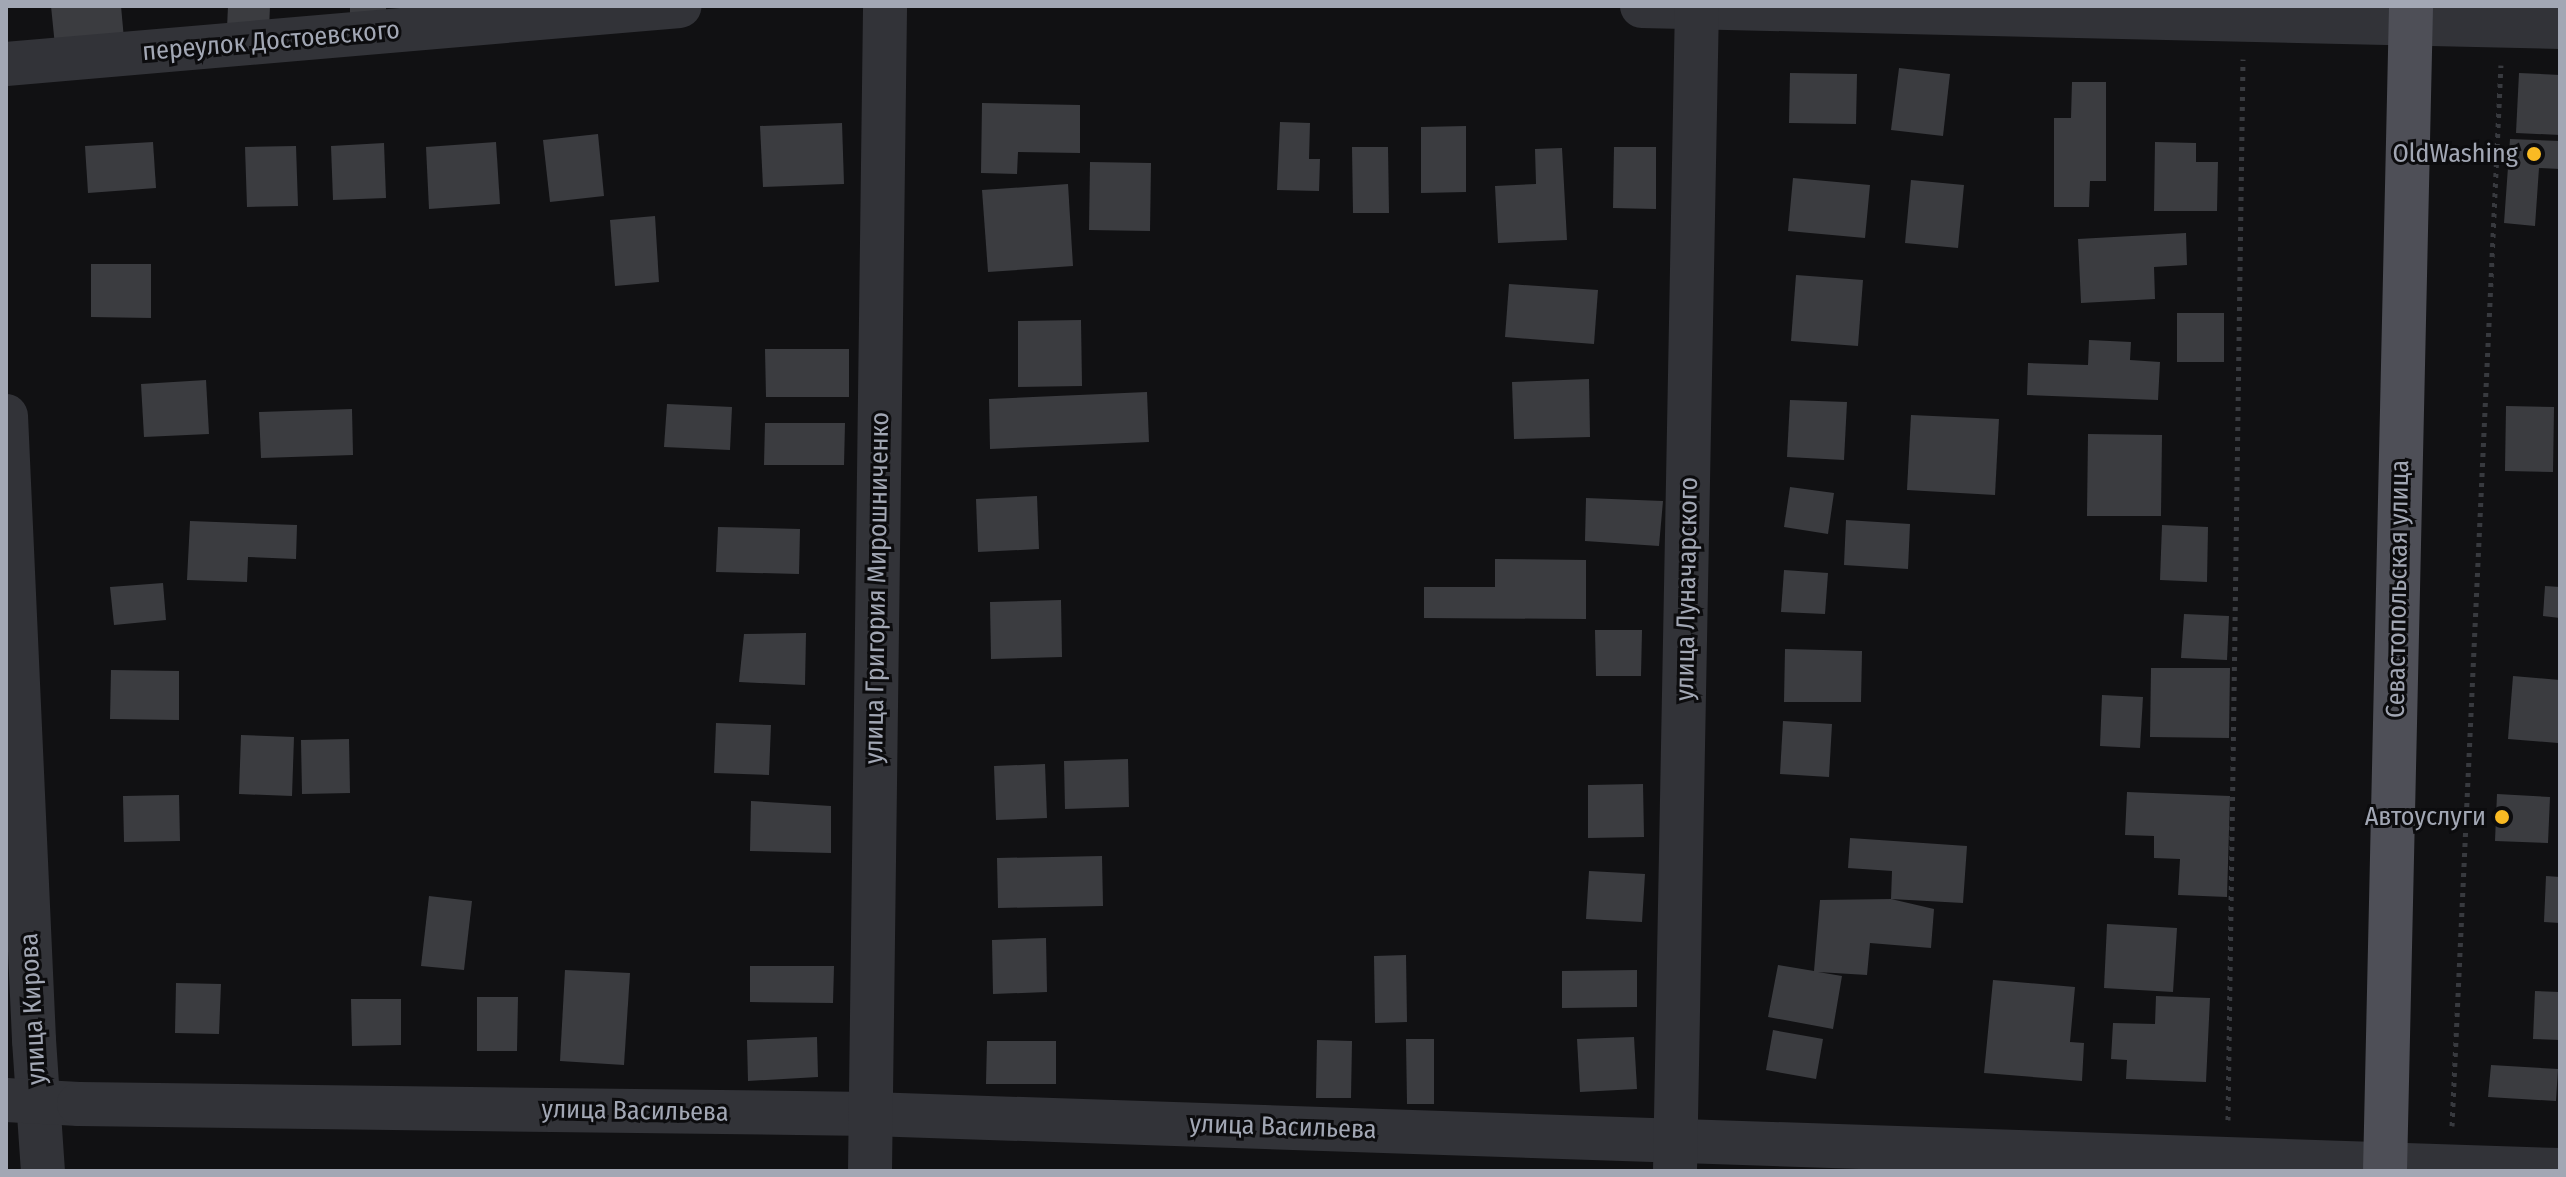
<!DOCTYPE html>
<html>
<head>
<meta charset="utf-8">
<style>
  body { margin:0 }
  #map { position:relative; width:2566px; height:1177px; overflow:hidden; background:#111113; font-family:"Fira Sans Condensed",sans-serif }
  div>[style] { position:absolute }
  .building>* { inset:0; background:#3b3c40 }
  .path>* { height:5px; margin-top:-2.5px; transform-origin:0; background:repeating-linear-gradient(90deg,#383a3f 0 4px,transparent 0 10px) }
  .minor>* { height:44px; margin:-22px; padding:0 22px; transform-origin:22px; border-radius:22px; background:#323338 }
  .major>* { height:44px; margin:-22px; padding:0 22px; transform-origin:22px; border-radius:22px; background:#4e4f57 }
  .dots>* { width:22px; height:22px; translate:-50% -50%; box-sizing:border-box; border:4px solid #0c0c0e; border-radius:50% }
  span { translate:-50% -50%; white-space:nowrap; text-align:center; line-height:1.15; -webkit-text-stroke:6px #0c0c0e; paint-order:stroke }
  .street-label { font-size:26px; color:#a2a7b4 }
  .poi-label { font-size:26px; color:#a2a7b4 }
  .right { translate:-100% -50%; text-align:right }
  .frame { position:absolute; inset:0; border:8px solid #a2a7b4; pointer-events:none }
</style>
</head>
<body>
<div id="map">
  <div class="building">
    <i style="clip-path:polygon(51px 6px,121px 6px,124px 39px,55px 46px)"></i>
    <i style="clip-path:polygon(228px 6px,270px 6px,269px 30px,227px 28px)"></i>
    <i style="clip-path:polygon(350px 6px,386px 6px,386px 19px,350px 19px)"></i>
    <i style="clip-path:polygon(1899px 68px,1950px 74px,1943px 136px,1891px 130px)"></i>
    <i style="clip-path:polygon(1790px 73px,1857px 74px,1856px 124px,1789px 123px)"></i>
    <i style="clip-path:polygon(2519px 73px,2560px 75px,2560px 135px,2516px 133px)"></i>
    <i style="clip-path:polygon(2072px 82px,2106px 82px,2106px 181px,2090px 181px,2089px 207px,2054px 207px,2054px 118px,2071px 118px)"></i>
    <i style="clip-path:polygon(982px 103px,1080px 105px,1080px 153px,1018px 152px,1017px 174px,981px 173px)"></i>
    <i style="clip-path:polygon(1280px 122px,1310px 123px,1309px 159px,1320px 159px,1319px 191px,1277px 190px)"></i>
    <i style="clip-path:polygon(842px 123px,844px 184px,763px 187px,760px 126px)"></i>
    <i style="clip-path:polygon(1466px 126px,1466px 192px,1421px 193px,1421px 127px)"></i>
    <i style="clip-path:polygon(598px 134px,604px 196px,550px 202px,543px 140px)"></i>
    <i style="clip-path:polygon(2510px 139px,2560px 141px,2560px 169px,2539px 168px,2535px 226px,2504px 223px)"></i>
    <i style="clip-path:polygon(153px 142px,156px 188px,88px 193px,85px 146px)"></i>
    <i style="clip-path:polygon(496px 142px,500px 204px,429px 209px,426px 147px)"></i>
    <i style="clip-path:polygon(2155px 142px,2196px 143px,2196px 162px,2218px 162px,2217px 211px,2154px 211px)"></i>
    <i style="clip-path:polygon(384px 143px,386px 198px,333px 200px,331px 146px)"></i>
    <i style="clip-path:polygon(296px 146px,298px 206px,247px 207px,245px 147px)"></i>
    <i style="clip-path:polygon(1352px 147px,1388px 147px,1389px 213px,1353px 213px)"></i>
    <i style="clip-path:polygon(1614px 147px,1656px 147px,1656px 209px,1613px 208px)"></i>
    <i style="clip-path:polygon(1562px 148px,1567px 240px,1498px 243px,1495px 186px,1536px 184px,1535px 149px)"></i>
    <i style="clip-path:polygon(1090px 162px,1151px 163px,1150px 231px,1089px 230px)"></i>
    <i style="clip-path:polygon(1793px 178px,1870px 185px,1865px 238px,1788px 231px)"></i>
    <i style="clip-path:polygon(1911px 180px,1964px 185px,1958px 248px,1905px 243px)"></i>
    <i style="clip-path:polygon(1068px 184px,1073px 266px,988px 272px,982px 190px)"></i>
    <i style="clip-path:polygon(655px 216px,659px 282px,615px 286px,610px 220px)"></i>
    <i style="clip-path:polygon(2186px 233px,2187px 265px,2154px 267px,2155px 299px,2081px 303px,2078px 239px)"></i>
    <i style="clip-path:polygon(91px 264px,151px 264px,151px 318px,91px 317px)"></i>
    <i style="clip-path:polygon(1796px 275px,1863px 280px,1858px 346px,1791px 341px)"></i>
    <i style="clip-path:polygon(1509px 284px,1598px 290px,1594px 344px,1505px 337px)"></i>
    <i style="clip-path:polygon(2177px 313px,2224px 313px,2224px 362px,2177px 362px)"></i>
    <i style="clip-path:polygon(1081px 320px,1082px 386px,1018px 387px,1018px 321px)"></i>
    <i style="clip-path:polygon(2089px 340px,2131px 342px,2130px 360px,2160px 362px,2158px 400px,2027px 395px,2028px 363px,2088px 365px)"></i>
    <i style="clip-path:polygon(765px 349px,849px 349px,849px 397px,766px 397px)"></i>
    <i style="clip-path:polygon(1589px 379px,1590px 437px,1514px 439px,1512px 382px)"></i>
    <i style="clip-path:polygon(206px 380px,209px 434px,144px 437px,141px 384px)"></i>
    <i style="clip-path:polygon(1147px 392px,1149px 442px,990px 449px,989px 399px)"></i>
    <i style="clip-path:polygon(1790px 400px,1847px 402px,1844px 460px,1787px 457px)"></i>
    <i style="clip-path:polygon(667px 404px,732px 407px,730px 450px,664px 447px)"></i>
    <i style="clip-path:polygon(2506px 406px,2554px 407px,2553px 472px,2505px 471px)"></i>
    <i style="clip-path:polygon(352px 409px,353px 455px,261px 458px,259px 412px)"></i>
    <i style="clip-path:polygon(1911px 415px,1999px 419px,1995px 495px,1907px 490px)"></i>
    <i style="clip-path:polygon(765px 423px,845px 423px,844px 465px,764px 465px)"></i>
    <i style="clip-path:polygon(2088px 434px,2162px 435px,2161px 516px,2087px 516px)"></i>
    <i style="clip-path:polygon(1790px 487px,1834px 493px,1828px 534px,1784px 527px)"></i>
    <i style="clip-path:polygon(1037px 496px,1039px 549px,978px 552px,976px 499px)"></i>
    <i style="clip-path:polygon(1586px 498px,1663px 501px,1659px 546px,1585px 541px)"></i>
    <i style="clip-path:polygon(1846px 520px,1910px 524px,1908px 569px,1844px 565px)"></i>
    <i style="clip-path:polygon(190px 521px,297px 525px,296px 559px,248px 557px,247px 582px,187px 580px)"></i>
    <i style="clip-path:polygon(2162px 525px,2208px 527px,2207px 582px,2160px 580px)"></i>
    <i style="clip-path:polygon(718px 527px,800px 529px,799px 574px,716px 572px)"></i>
    <i style="clip-path:polygon(1495px 559px,1586px 560px,1586px 619px,1424px 618px,1424px 587px,1495px 587px)"></i>
    <i style="clip-path:polygon(1784px 570px,1828px 573px,1825px 614px,1781px 612px)"></i>
    <i style="clip-path:polygon(163px 583px,166px 620px,114px 625px,110px 587px)"></i>
    <i style="clip-path:polygon(2545px 586px,2560px 587px,2560px 618px,2543px 616px)"></i>
    <i style="clip-path:polygon(1061px 600px,1062px 657px,991px 659px,990px 602px)"></i>
    <i style="clip-path:polygon(2184px 614px,2229px 616px,2227px 660px,2181px 658px)"></i>
    <i style="clip-path:polygon(1595px 630px,1642px 630px,1641px 676px,1596px 676px)"></i>
    <i style="clip-path:polygon(806px 633px,805px 685px,739px 682px,744px 634px)"></i>
    <i style="clip-path:polygon(1785px 649px,1862px 651px,1861px 702px,1784px 702px)"></i>
    <i style="clip-path:polygon(2151px 668px,2230px 668px,2229px 738px,2150px 737px)"></i>
    <i style="clip-path:polygon(111px 670px,179px 671px,179px 720px,110px 719px)"></i>
    <i style="clip-path:polygon(2513px 676px,2560px 680px,2558px 743px,2508px 739px)"></i>
    <i style="clip-path:polygon(2102px 695px,2143px 697px,2140px 748px,2100px 746px)"></i>
    <i style="clip-path:polygon(1783px 721px,1832px 724px,1829px 777px,1780px 774px)"></i>
    <i style="clip-path:polygon(716px 723px,771px 725px,769px 775px,714px 773px)"></i>
    <i style="clip-path:polygon(241px 735px,294px 737px,292px 796px,239px 794px)"></i>
    <i style="clip-path:polygon(349px 739px,350px 793px,302px 794px,301px 740px)"></i>
    <i style="clip-path:polygon(1128px 759px,1129px 807px,1065px 809px,1064px 761px)"></i>
    <i style="clip-path:polygon(1045px 764px,1047px 818px,996px 820px,994px 766px)"></i>
    <i style="clip-path:polygon(1643px 784px,1644px 837px,1588px 838px,1588px 785px)"></i>
    <i style="clip-path:polygon(2127px 792px,2230px 796px,2227px 897px,2178px 895px,2180px 859px,2154px 858px,2154px 836px,2125px 835px)"></i>
    <i style="clip-path:polygon(2497px 794px,2550px 797px,2548px 843px,2495px 841px)"></i>
    <i style="clip-path:polygon(179px 795px,180px 841px,124px 842px,123px 796px)"></i>
    <i style="clip-path:polygon(751px 801px,831px 806px,831px 853px,750px 851px)"></i>
    <i style="clip-path:polygon(1850px 838px,1967px 846px,1963px 903px,1891px 899px,1934px 909px,1931px 948px,1870px 943px,1867px 975px,1818px 972px,1842px 976px,1833px 1029px,1768px 1017px,1778px 965px,1814px 971px,1820px 900px,1891px 899px,1892px 871px,1848px 868px)"></i>
    <i style="clip-path:polygon(1102px 856px,1103px 906px,998px 908px,997px 858px)"></i>
    <i style="clip-path:polygon(1589px 871px,1645px 874px,1642px 922px,1586px 919px)"></i>
    <i style="clip-path:polygon(2546px 876px,2560px 877px,2560px 923px,2544px 922px)"></i>
    <i style="clip-path:polygon(429px 896px,472px 901px,464px 970px,421px 966px)"></i>
    <i style="clip-path:polygon(2107px 924px,2177px 928px,2173px 992px,2104px 988px)"></i>
    <i style="clip-path:polygon(1046px 938px,1047px 992px,993px 994px,992px 940px)"></i>
    <i style="clip-path:polygon(1406px 955px,1407px 1022px,1375px 1023px,1374px 956px)"></i>
    <i style="clip-path:polygon(750px 966px,834px 966px,833px 1003px,750px 1002px)"></i>
    <i style="clip-path:polygon(565px 970px,630px 973px,624px 1065px,560px 1061px)"></i>
    <i style="clip-path:polygon(1637px 970px,1637px 1007px,1562px 1008px,1562px 971px)"></i>
    <i style="clip-path:polygon(1993px 980px,2075px 987px,2070px 1042px,2084px 1043px,2082px 1081px,1984px 1073px)"></i>
    <i style="clip-path:polygon(176px 983px,221px 984px,219px 1034px,175px 1033px)"></i>
    <i style="clip-path:polygon(2535px 991px,2560px 992px,2560px 1040px,2533px 1039px)"></i>
    <i style="clip-path:polygon(2156px 996px,2210px 998px,2206px 1082px,2126px 1079px,2127px 1060px,2111px 1059px,2113px 1023px,2155px 1024px)"></i>
    <i style="clip-path:polygon(477px 997px,518px 997px,517px 1051px,477px 1051px)"></i>
    <i style="clip-path:polygon(351px 999px,401px 999px,401px 1045px,352px 1046px)"></i>
    <i style="clip-path:polygon(1773px 1030px,1823px 1039px,1816px 1079px,1766px 1070px)"></i>
    <i style="clip-path:polygon(817px 1037px,818px 1077px,748px 1081px,747px 1040px)"></i>
    <i style="clip-path:polygon(1634px 1037px,1637px 1089px,1580px 1092px,1577px 1039px)"></i>
    <i style="clip-path:polygon(1406px 1039px,1434px 1039px,1434px 1104px,1407px 1104px)"></i>
    <i style="clip-path:polygon(1317px 1040px,1352px 1041px,1351px 1098px,1316px 1098px)"></i>
    <i style="clip-path:polygon(987px 1041px,1056px 1041px,1056px 1084px,986px 1084px)"></i>
    <i style="clip-path:polygon(2491px 1065px,2558px 1069px,2556px 1101px,2488px 1097px)"></i>
  </div>
  <div class="path">
    <i style="left:2228px;top:1120px;width:1061px;rotate:-89.19deg"></i>
    <i style="left:2452px;top:1126px;width:1062px;rotate:-87.36deg"></i>
  </div>
  <div class="minor">
    <i style="left:1642px;top:6px;width:918px;rotate:1.31deg"></i>
    <i style="left:6px;top:64px;width:676px;rotate:-4.92deg"></i>
    <i style="left:6px;top:416px;width:625px;rotate:87.43deg"></i>
    <i style="left:34px;top:1040px;width:131px;rotate:86.1deg"></i>
    <i style="left:6px;top:1100px;width:73px;rotate:3.1deg"></i>
    <i style="left:79px;top:1104px;width:791px;rotate:0.72deg"></i>
    <i style="left:870px;top:1114px;width:1691px;rotate:1.9deg"></i>
    <i style="left:870px;top:1171px;width:1165px;rotate:-89.26deg"></i>
    <i style="left:1675px;top:1171px;width:1165px;rotate:-88.92deg"></i>
  </div>
  <div class="major">
    <i style="left:2385px;top:1171px;width:1165px;rotate:-88.72deg"></i>
  </div>
  <div class="dots">
    <i style="left:2534px;top:154px;background:#f9ba23"></i>
    <i style="left:2502px;top:817px;background:#f9ba23"></i>
  </div>
  <div class="street-label">
    <span style="left:271px;top:41px;rotate:-5deg">переулок Достоевского</span>
    <span style="left:877px;top:588px;rotate:-89deg">улица Григория Мирошниченко</span>
    <span style="left:1687px;top:589px;rotate:-89deg">улица Луначарского</span>
    <span style="left:2398px;top:589px;rotate:-89deg">Севастопольская улица</span>
    <span style="left:33px;top:1009px;rotate:-93deg">улица Кирова</span>
    <span style="left:635px;top:1111px;rotate:1deg">улица Васильева</span>
    <span style="left:1283px;top:1127px;rotate:2deg">улица Васильева</span>
  </div>
  <div class="poi-label">
    <span class="right" style="left:2518px;top:154px">OldWashing</span>
    <span class="right" style="left:2486px;top:817px">Автоуслуги</span>
  </div>
  <div class="frame"></div>
</div>
</body>
</html>
